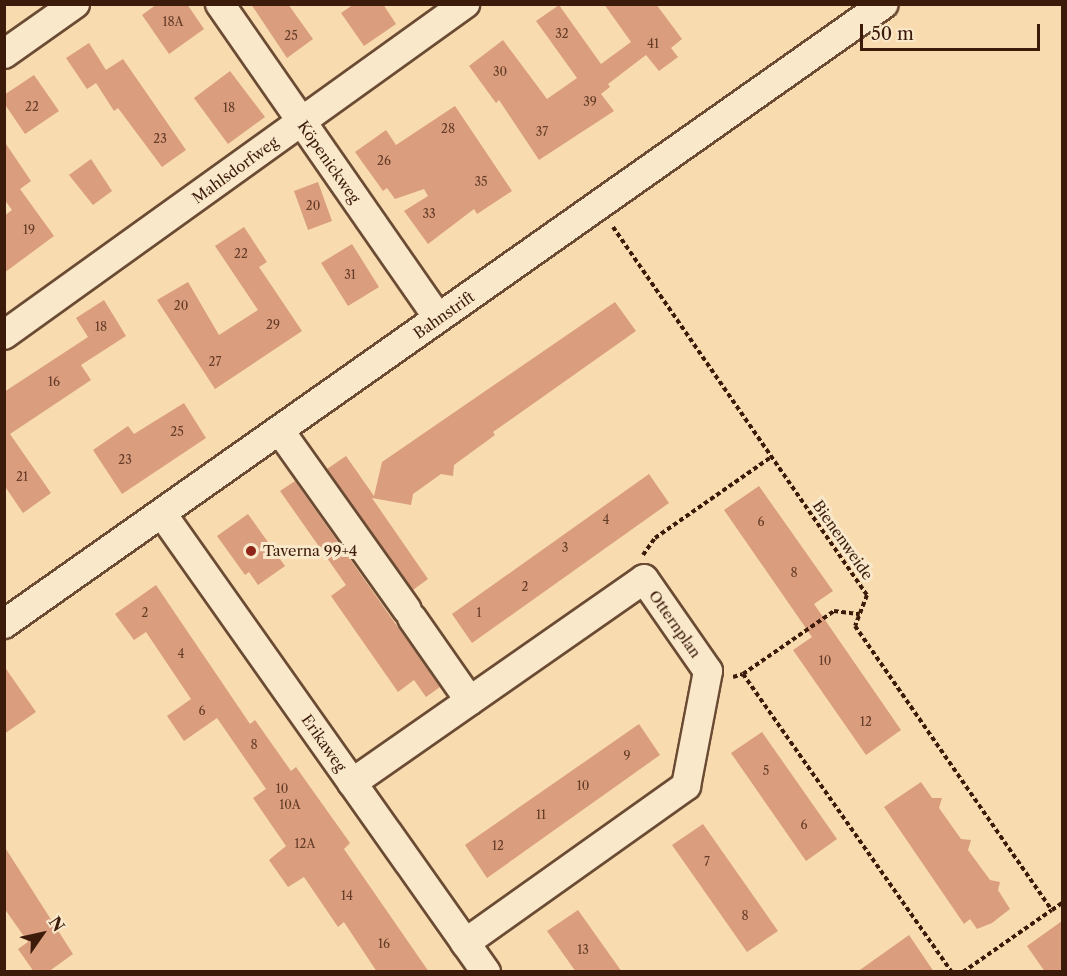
<!DOCTYPE html>
<html>
<head>
<meta charset="utf-8">
<style>
  body { margin:0 }
  #map { position:relative; width:1067px; height:976px; overflow:hidden; background:#f8dcaf; font-family:"Libre Caslon Text",serif }
  div>[style] { position:absolute }
  .building>* { inset:0; background:#da9d7d }
  .path>* { height:4px; margin-top:-2px; transform-origin:0; background:repeating-linear-gradient(90deg,#3c1b0b 0 4.5px,transparent 0 7.5px) }
  .roads { filter:drop-shadow(2px 0 #6b4b34) drop-shadow(-2px 0 #6b4b34) drop-shadow(0 2px #6b4b34) drop-shadow(0 -2px #6b4b34) }
  .minor>* { height:28px; margin:-14px; padding:0 14px; transform-origin:14px; border-radius:14px; background:#fae8cb }
  .dots>* { width:16px; height:16px; translate:-50% -50%; box-sizing:border-box; border:3px solid #fae8cb; border-radius:50% }
  span { translate:-50% -50%; white-space:nowrap; text-align:center; line-height:1.15; -webkit-text-stroke:6px #fae8cb; paint-order:stroke }
  .number-label { font-size:12px; color:#643c28 }
  .number-label span { -webkit-text-stroke-width:0 }
  .street-label { font-size:15px; color:#3c1b0b }
  .poi-label { font-size:15px; color:#3c1b0b }
  .left { translate:0 -50%; text-align:left }
  .frame { position:absolute; inset:0; border:6px solid #3c1b0b; pointer-events:none }
  .north { position:absolute; left:12px; top:904px; width:60px; height:60px; -webkit-text-stroke:4px #fae8cb; paint-order:stroke; rotate:56deg; font-size:16px; font-weight:700; line-height:24px; text-align:center; color:#3c1b0b }
  .north::after { content:''; display:block; margin:auto; width:21px; height:27px; background:#3c1b0b; clip-path:polygon(50% 0,100% 100%,50% 72%,0 100%) }
  .scale { position:absolute; left:860px; top:24px; width:180px; height:27px; box-sizing:border-box; border:3px solid #3c1b0b; border-top:0; padding-left:8px; font-size:18px; line-height:21px; white-space:nowrap; color:#3c1b0b; -webkit-text-stroke:4px #fae8cb; paint-order:stroke }
</style>
</head>
<body>
<div id="map">
  <div class="building">
    <i style="clip-path:polygon(157px 4px,187px 4px,204px 29px,169px 54px,142px 15px)"></i>
    <i style="clip-path:polygon(251px 4px,288px 4px,313px 39px,287px 58px)"></i>
    <i style="clip-path:polygon(354px 4px,383px 4px,396px 24px,364px 46px,341px 13px)"></i>
    <i style="clip-path:polygon(604px 4px,656px 4px,682px 39px,671px 48px,678px 57px,659px 71px,646px 55px,608px 84px,610px 87px,601px 94px,614px 111px,539px 160px,499px 100px,496px 103px,469px 66px,503px 40px,547px 99px,577px 78px,536px 21px,559px 5px,601px 64px,631px 42px)"></i>
    <i style="clip-path:polygon(89px 43px,106px 70px,123px 59px,186px 150px,162px 167px,118px 108px,114px 111px,96px 83px,87px 89px,66px 58px)"></i>
    <i style="clip-path:polygon(230px 71px,265px 117px,228px 144px,194px 98px)"></i>
    <i style="clip-path:polygon(34px 75px,59px 111px,25px 134px,4px 103px,4px 95px)"></i>
    <i style="clip-path:polygon(455px 106px,512px 191px,477px 214px,474px 209px,428px 244px,404px 211px,428px 196px,424px 189px,395px 199px,387px 188px,383px 191px,355px 152px,386px 130px,396px 145px)"></i>
    <i style="clip-path:polygon(4px 141px,31px 181px,20px 189px,54px 236px,4px 273px,4px 216px,12px 210px,4px 199px)"></i>
    <i style="clip-path:polygon(91px 159px,112px 191px,93px 205px,69px 175px)"></i>
    <i style="clip-path:polygon(318px 182px,332px 221px,308px 230px,294px 191px)"></i>
    <i style="clip-path:polygon(244px 227px,267px 262px,259px 267px,302px 331px,215px 389px,157px 300px,188px 282px,219px 335px,258px 310px,215px 246px)"></i>
    <i style="clip-path:polygon(352px 244px,379px 287px,348px 306px,321px 263px)"></i>
    <i style="clip-path:polygon(104px 300px,126px 336px,81px 365px,91px 380px,10px 434px,51px 493px,23px 513px,4px 485px,4px 392px,88px 337px,76px 318px)"></i>
    <i style="clip-path:polygon(615px 302px,636px 331px,493px 432px,495px 435px,454px 465px,453px 476px,441px 474px,413px 494px,411px 505px,372px 498px,428px 579px,413px 590px,327px 469px,346px 456px,374px 496px,382px 462px)"></i>
    <i style="clip-path:polygon(184px 403px,206px 438px,122px 494px,93px 450px,128px 426px,134px 434px)"></i>
    <i style="clip-path:polygon(649px 474px,669px 503px,472px 643px,452px 614px)"></i>
    <i style="clip-path:polygon(295px 481px,440px 687px,426px 697px,414px 680px,398px 692px,331px 596px,346px 585px,280px 491px)"></i>
    <i style="clip-path:polygon(759px 486px,833px 591px,814px 604px,901px 730px,866px 755px,793px 650px,812px 637px,724px 510px)"></i>
    <i style="clip-path:polygon(248px 514px,285px 566px,258px 585px,249px 572px,245px 575px,217px 536px)"></i>
    <i style="clip-path:polygon(156px 585px,250px 724px,255px 720px,291px 771px,296px 767px,350px 843px,344px 849px,429px 972px,377px 972px,344px 922px,338px 927px,304px 877px,288px 887px,269px 860px,286px 846px,253px 798px,266px 789px,217px 718px,184px 741px,167px 716px,191px 699px,146px 632px,134px 640px,115px 614px)"></i>
    <i style="clip-path:polygon(4px 666px,36px 712px,4px 734px)"></i>
    <i style="clip-path:polygon(639px 724px,660px 755px,487px 878px,465px 845px)"></i>
    <i style="clip-path:polygon(762px 732px,837px 839px,806px 861px,731px 753px)"></i>
    <i style="clip-path:polygon(921px 782px,932px 798px,942px 798px,939px 808px,961px 839px,971px 840px,968px 850px,990px 880px,1000px 882px,998px 890px,1010px 909px,992px 923px,977px 929px,970px 919px,964px 924px,884px 807px)"></i>
    <i style="clip-path:polygon(703px 824px,778px 931px,747px 952px,672px 845px)"></i>
    <i style="clip-path:polygon(4px 846px,73px 954px,48px 972px,34px 972px,18px 949px,28px 942px,4px 908px)"></i>
    <i style="clip-path:polygon(578px 910px,622px 972px,576px 972px,547px 931px)"></i>
    <i style="clip-path:polygon(1062px 921px,1062px 972px,1045px 972px,1027px 946px)"></i>
    <i style="clip-path:polygon(909px 935px,934px 972px,857px 972px)"></i>
  </div>
  <div class="path">
    <i style="left:613px;top:227px;width:447px;rotate:55.4deg"></i>
    <i style="left:867px;top:595px;width:33px;rotate:111deg"></i>
    <i style="left:855px;top:626px;width:346px;rotate:55.3deg"></i>
    <i style="left:1052px;top:910px;width:12px;rotate:-35deg"></i>
    <i style="left:643px;top:555px;width:21px;rotate:-55deg"></i>
    <i style="left:655px;top:538px;width:141px;rotate:-34.9deg"></i>
    <i style="left:743px;top:674px;width:111px;rotate:-34.7deg"></i>
    <i style="left:834px;top:611px;width:26px;rotate:7deg"></i>
    <i style="left:733px;top:677px;width:10px;rotate:-17deg"></i>
    <i style="left:743px;top:674px;width:364px;rotate:55deg"></i>
    <i style="left:963px;top:972px;width:108px;rotate:-34.9deg"></i>
  </div>
  <div class="roads">
    <div class="minor">
      <i style="left:220px;top:4px;width:382px;rotate:55.2deg"></i>
      <i style="left:4px;top:54px;width:87px;rotate:-35.2deg"></i>
      <i style="left:4px;top:335px;width:568px;rotate:-35.68deg"></i>
      <i style="left:280px;top:431px;width:219px;rotate:54.6deg"></i>
      <i style="left:163px;top:515px;width:560px;rotate:54.75deg"></i>
      <i style="left:412px;top:618px;width:101px;rotate:55.1deg"></i>
      <i style="left:4px;top:624px;width:1076px;rotate:-35.17deg"></i>
      <i style="left:352px;top:783px;width:356px;rotate:-34.9deg"></i>
      <i style="left:644px;top:579px;width:112px;rotate:55.2deg"></i>
      <i style="left:708px;top:671px;width:117px;rotate:100.8deg"></i>
      <i style="left:686px;top:786px;width:271px;rotate:144.6deg"></i>
    </div>
  </div>
  <div class="dots">
    <i style="left:251px;top:551px;background:#8f2418"></i>
  </div>
  <div class="number-label">
    <span style="left:173px;top:22px">18A</span>
    <span style="left:562px;top:34px">32</span>
    <span style="left:291px;top:36px">25</span>
    <span style="left:653px;top:44px">41</span>
    <span style="left:500px;top:72px">30</span>
    <span style="left:590px;top:102px">39</span>
    <span style="left:32px;top:107px">22</span>
    <span style="left:229px;top:108px">18</span>
    <span style="left:448px;top:129px">28</span>
    <span style="left:542px;top:132px">37</span>
    <span style="left:160px;top:139px">23</span>
    <span style="left:384px;top:161px">26</span>
    <span style="left:481px;top:182px">35</span>
    <span style="left:313px;top:206px">20</span>
    <span style="left:429px;top:214px">33</span>
    <span style="left:29px;top:230px">19</span>
    <span style="left:241px;top:254px">22</span>
    <span style="left:350px;top:275px">31</span>
    <span style="left:181px;top:306px">20</span>
    <span style="left:273px;top:325px">29</span>
    <span style="left:101px;top:327px">18</span>
    <span style="left:215px;top:362px">27</span>
    <span style="left:54px;top:382px">16</span>
    <span style="left:177px;top:432px">25</span>
    <span style="left:125px;top:460px">23</span>
    <span style="left:22px;top:477px">21</span>
    <span style="left:606px;top:520px">4</span>
    <span style="left:761px;top:522px">6</span>
    <span style="left:565px;top:548px">3</span>
    <span style="left:794px;top:573px">8</span>
    <span style="left:525px;top:587px">2</span>
    <span style="left:145px;top:613px">2</span>
    <span style="left:479px;top:613px">1</span>
    <span style="left:181px;top:654px">4</span>
    <span style="left:825px;top:661px">10</span>
    <span style="left:202px;top:711px">6</span>
    <span style="left:866px;top:722px">12</span>
    <span style="left:254px;top:745px">8</span>
    <span style="left:627px;top:756px">9</span>
    <span style="left:766px;top:771px">5</span>
    <span style="left:583px;top:786px">10</span>
    <span style="left:282px;top:789px">10</span>
    <span style="left:290px;top:805px">10A</span>
    <span style="left:541px;top:815px">11</span>
    <span style="left:804px;top:825px">6</span>
    <span style="left:305px;top:844px">12A</span>
    <span style="left:498px;top:846px">12</span>
    <span style="left:707px;top:862px">7</span>
    <span style="left:347px;top:896px">14</span>
    <span style="left:745px;top:916px">8</span>
    <span style="left:384px;top:944px">16</span>
    <span style="left:583px;top:950px">13</span>
  </div>
  <div class="street-label">
    <span style="left:329px;top:162px;rotate:55deg">Köpenickweg</span>
    <span style="left:235px;top:170px;rotate:-36deg">Mahlsdorfweg</span>
    <span style="left:444px;top:315px;rotate:-35deg">Bahnstrift</span>
    <span style="left:843px;top:540px;rotate:55deg">Bienenweide</span>
    <span style="left:675px;top:624px;rotate:55deg">Otternplan</span>
    <span style="left:324px;top:743px;rotate:55deg">Erikaweg</span>
  </div>
  <div class="poi-label">
    <span class="left" style="left:263px;top:551px">Taverna 99+4</span>
  </div>
  <div class="frame"></div>
  <div class="north">N</div>
  <div class="scale">50 m</div>
</div>
</body>
</html>
